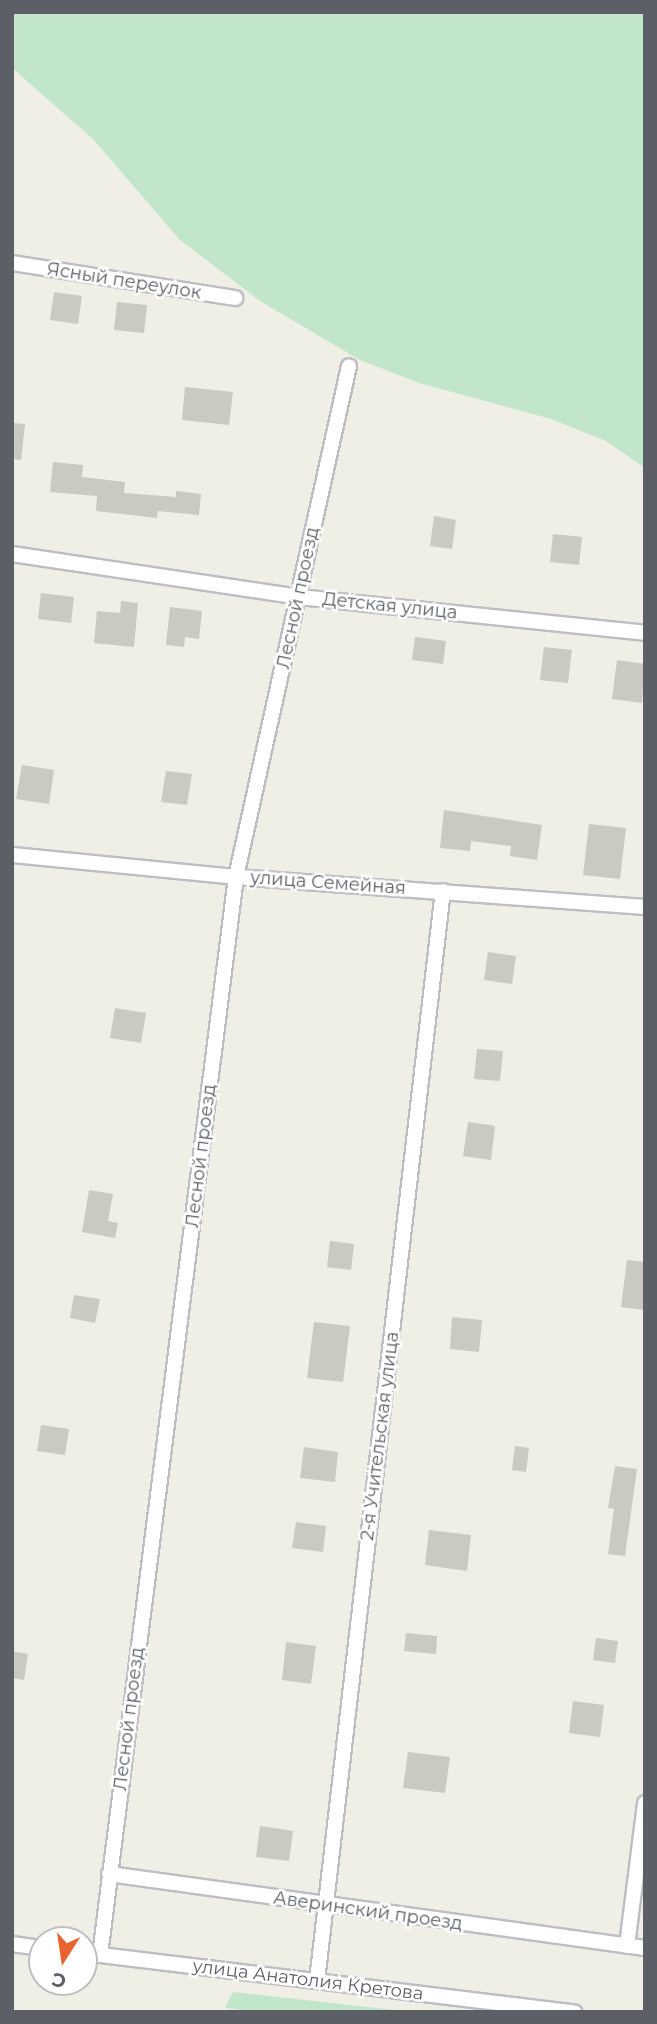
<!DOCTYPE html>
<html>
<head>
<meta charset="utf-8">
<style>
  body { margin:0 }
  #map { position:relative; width:657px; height:2024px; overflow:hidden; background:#efefe5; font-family:Montserrat,sans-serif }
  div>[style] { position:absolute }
  .green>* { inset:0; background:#c2e6c9 }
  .building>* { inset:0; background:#cac9c2 }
  .roads { filter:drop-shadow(2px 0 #bdbdc4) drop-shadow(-2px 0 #bdbdc4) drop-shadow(0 2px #bdbdc4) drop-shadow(0 -2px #bdbdc4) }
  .minor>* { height:14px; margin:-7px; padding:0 7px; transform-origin:7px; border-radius:7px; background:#fff }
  span { translate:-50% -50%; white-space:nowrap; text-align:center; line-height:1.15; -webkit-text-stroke:5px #fff; paint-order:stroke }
  .street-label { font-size:18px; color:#5d5f66 }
  .frame { position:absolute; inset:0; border:14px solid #5d5f66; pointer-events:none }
  .north { position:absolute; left:28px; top:1926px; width:70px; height:70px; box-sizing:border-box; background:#fff; border:2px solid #bebfc2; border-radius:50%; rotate:192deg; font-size:19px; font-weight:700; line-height:28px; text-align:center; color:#5d5f66 }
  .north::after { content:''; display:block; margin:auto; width:24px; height:32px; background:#e86532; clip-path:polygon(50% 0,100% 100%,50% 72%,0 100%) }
</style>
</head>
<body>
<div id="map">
  <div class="green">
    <i style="clip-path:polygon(12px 12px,645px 12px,645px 468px,606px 441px,551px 419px,419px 383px,360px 360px,260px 301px,179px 239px,93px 139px,12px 68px)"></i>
    <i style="clip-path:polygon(233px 1992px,412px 2012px,261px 2012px,225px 2008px)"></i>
  </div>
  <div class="building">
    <i style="clip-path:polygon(54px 292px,82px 296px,78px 324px,50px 320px)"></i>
    <i style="clip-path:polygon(117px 302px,147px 305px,144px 333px,114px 330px)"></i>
    <i style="clip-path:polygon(185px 387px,233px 392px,229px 425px,182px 420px)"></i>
    <i style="clip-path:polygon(12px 423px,25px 424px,21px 460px,12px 459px)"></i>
    <i style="clip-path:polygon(53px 462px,83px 465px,82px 477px,125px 482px,124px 493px,176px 497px,176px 491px,201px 494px,199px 515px,158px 511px,157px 518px,96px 511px,97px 496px,50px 492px)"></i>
    <i style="clip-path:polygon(434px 516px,456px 520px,452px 549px,430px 546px)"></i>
    <i style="clip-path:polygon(553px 534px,582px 537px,579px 565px,550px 562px)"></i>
    <i style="clip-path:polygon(41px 593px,74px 597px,71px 623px,38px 619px)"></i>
    <i style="clip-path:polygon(121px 601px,138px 603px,134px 647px,94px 643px,97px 611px,120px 613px)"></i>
    <i style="clip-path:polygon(170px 607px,202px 611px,199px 639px,185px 637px,184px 647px,166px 645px)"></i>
    <i style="clip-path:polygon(415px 637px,446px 641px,443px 664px,412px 660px)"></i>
    <i style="clip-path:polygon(544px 647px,572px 650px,568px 683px,540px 680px)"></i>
    <i style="clip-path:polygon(617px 660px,645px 664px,642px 703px,612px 699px)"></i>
    <i style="clip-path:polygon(22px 765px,54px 770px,49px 804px,16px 799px)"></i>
    <i style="clip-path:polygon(166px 771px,192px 774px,187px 805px,161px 802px)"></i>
    <i style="clip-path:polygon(444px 810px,542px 825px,537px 860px,510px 856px,511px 846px,471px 841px,470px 851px,440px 848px)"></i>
    <i style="clip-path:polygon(589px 824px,626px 828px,620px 879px,583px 875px)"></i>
    <i style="clip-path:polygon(488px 952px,516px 956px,512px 984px,484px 980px)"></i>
    <i style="clip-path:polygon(115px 1008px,146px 1013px,141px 1043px,110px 1038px)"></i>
    <i style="clip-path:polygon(477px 1049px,503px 1051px,500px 1081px,474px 1079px)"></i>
    <i style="clip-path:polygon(468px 1122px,495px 1126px,491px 1160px,463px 1156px)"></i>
    <i style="clip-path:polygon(89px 1190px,113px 1194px,108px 1221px,118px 1223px,115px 1238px,82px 1232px)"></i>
    <i style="clip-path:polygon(330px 1241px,354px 1244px,351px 1270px,327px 1267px)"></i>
    <i style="clip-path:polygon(627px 1260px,645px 1262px,645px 1310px,621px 1307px)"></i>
    <i style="clip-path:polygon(74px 1295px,100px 1299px,95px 1323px,70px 1318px)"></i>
    <i style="clip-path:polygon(452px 1317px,482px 1320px,479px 1352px,450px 1349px)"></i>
    <i style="clip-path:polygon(314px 1322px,350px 1326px,343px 1382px,307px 1378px)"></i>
    <i style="clip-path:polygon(41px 1425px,69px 1429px,65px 1455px,37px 1451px)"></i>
    <i style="clip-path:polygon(515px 1446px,529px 1448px,526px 1472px,512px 1470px)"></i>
    <i style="clip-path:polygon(304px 1447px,338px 1452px,335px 1482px,300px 1478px)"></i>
    <i style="clip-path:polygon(615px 1466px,637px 1469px,625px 1556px,608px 1554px,614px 1509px,608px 1508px)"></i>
    <i style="clip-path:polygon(296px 1522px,326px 1526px,323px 1552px,292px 1548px)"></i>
    <i style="clip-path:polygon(429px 1530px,471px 1535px,467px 1571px,425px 1565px)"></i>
    <i style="clip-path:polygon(406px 1633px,437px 1636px,436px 1654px,404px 1651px)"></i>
    <i style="clip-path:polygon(596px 1638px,618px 1641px,615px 1663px,593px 1660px)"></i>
    <i style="clip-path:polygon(286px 1642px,316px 1646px,311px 1684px,282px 1680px)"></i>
    <i style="clip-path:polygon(12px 1651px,28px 1654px,24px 1680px,12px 1678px)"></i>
    <i style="clip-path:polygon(573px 1701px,604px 1705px,600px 1737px,569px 1733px)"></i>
    <i style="clip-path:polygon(408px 1752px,450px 1757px,445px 1793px,403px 1788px)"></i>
    <i style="clip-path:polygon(260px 1826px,293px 1831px,289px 1861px,256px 1857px)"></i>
  </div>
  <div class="roads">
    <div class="minor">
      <i style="left:12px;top:263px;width:226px;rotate:8.9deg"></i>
      <i style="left:12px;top:554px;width:290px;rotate:8.5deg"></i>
      <i style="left:299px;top:597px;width:348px;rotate:5.9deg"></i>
      <i style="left:12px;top:855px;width:225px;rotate:5.6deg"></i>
      <i style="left:236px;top:877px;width:410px;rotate:4.2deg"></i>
      <i style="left:109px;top:1874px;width:541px;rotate:7.86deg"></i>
      <i style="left:12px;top:1944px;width:30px;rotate:8deg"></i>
      <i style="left:627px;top:1946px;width:144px;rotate:-82.8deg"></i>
      <i style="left:84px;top:1953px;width:494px;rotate:6.9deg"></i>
      <i style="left:100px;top:1955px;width:1087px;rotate:-82.81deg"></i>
      <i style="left:236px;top:877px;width:523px;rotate:-77.53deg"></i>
      <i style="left:317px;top:1981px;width:1097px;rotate:-83.41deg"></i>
    </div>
  </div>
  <div class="street-label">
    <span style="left:124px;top:281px;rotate:9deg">Ясный переулок</span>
    <span style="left:298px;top:598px;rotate:-78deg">Лесной проезд</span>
    <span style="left:390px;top:606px;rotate:6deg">Детская улица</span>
    <span style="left:328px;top:883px;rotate:4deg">улица Семейная</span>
    <span style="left:201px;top:1156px;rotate:-83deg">Лесной проезд</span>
    <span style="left:380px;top:1436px;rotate:-83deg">2-я Учительская улица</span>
    <span style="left:129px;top:1719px;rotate:-83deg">Лесной проезд</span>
    <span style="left:368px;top:1911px;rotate:8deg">Аверинский проезд</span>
    <span style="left:308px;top:1980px;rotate:7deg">улица Анатолия Кретова</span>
  </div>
  <div class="frame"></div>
  <div class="north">С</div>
</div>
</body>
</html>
